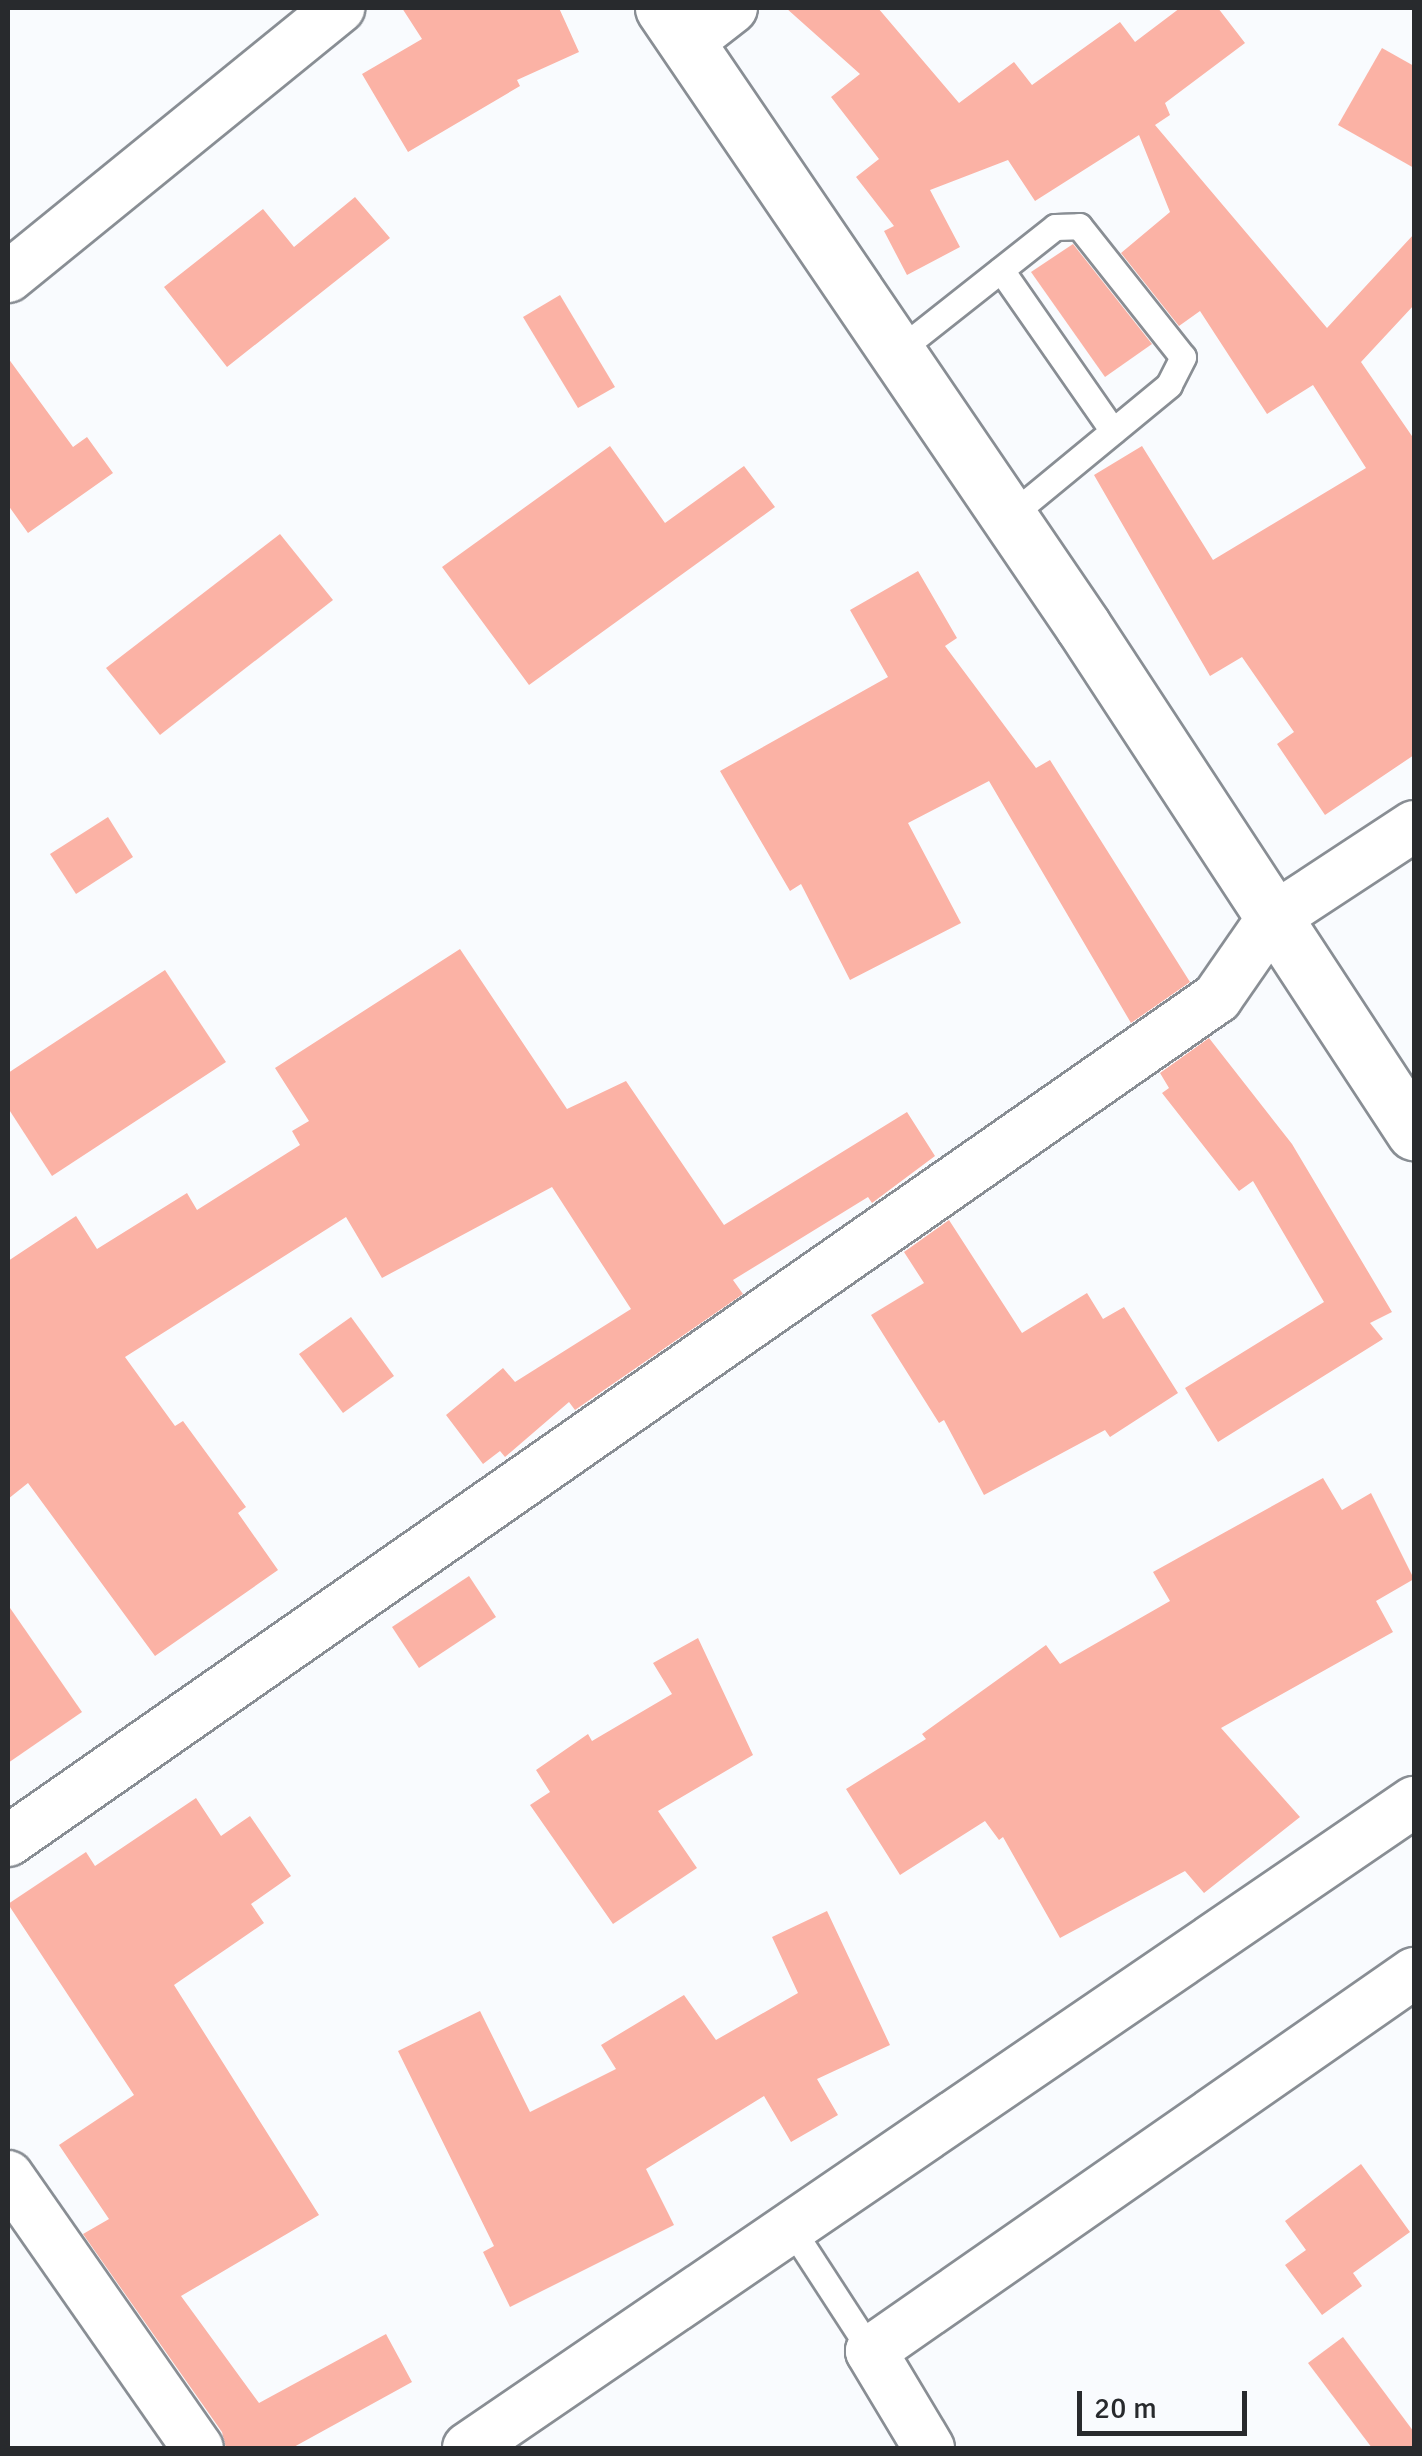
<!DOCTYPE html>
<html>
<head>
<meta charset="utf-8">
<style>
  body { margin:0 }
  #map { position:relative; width:1422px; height:2456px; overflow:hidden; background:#f9fbfe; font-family:Signika,sans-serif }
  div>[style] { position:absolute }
  .building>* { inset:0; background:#fbb2a5 }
  .roads { filter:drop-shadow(2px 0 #898e94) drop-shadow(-2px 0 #898e94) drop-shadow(0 2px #898e94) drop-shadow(0 -2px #898e94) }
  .service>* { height:25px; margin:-12.5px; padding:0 12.5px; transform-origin:12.5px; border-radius:12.5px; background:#fff }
  .minor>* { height:50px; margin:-25px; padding:0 25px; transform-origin:25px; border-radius:25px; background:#fff }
  .tertiary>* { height:55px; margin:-27.5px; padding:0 27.5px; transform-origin:27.5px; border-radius:27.5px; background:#fff }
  span { translate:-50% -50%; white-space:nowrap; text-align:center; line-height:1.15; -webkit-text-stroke:9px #f9fbfe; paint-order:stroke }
  .frame { position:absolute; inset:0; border:10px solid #282a2d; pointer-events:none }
  .scale { position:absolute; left:1077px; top:2391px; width:170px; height:45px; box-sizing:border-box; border:5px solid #282a2d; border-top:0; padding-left:12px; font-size:30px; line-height:35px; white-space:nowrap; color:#282a2d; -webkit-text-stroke:8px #f9fbfe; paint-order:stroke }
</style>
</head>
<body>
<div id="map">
  <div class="building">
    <i style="clip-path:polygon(402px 8px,559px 8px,579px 52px,517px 80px,520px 86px,408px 152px,362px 74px,422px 39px)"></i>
    <i style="clip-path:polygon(786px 8px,878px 8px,959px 103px,1014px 62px,1032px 85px,1120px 22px,1135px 42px,1180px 8px,1218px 8px,1245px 43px,1165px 103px,1170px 115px,1155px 125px,1327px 328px,1414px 234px,1414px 305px,1361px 362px,1414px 439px,1414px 755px,1325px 815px,1277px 744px,1294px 732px,1242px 657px,1210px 676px,1094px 475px,1142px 446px,1213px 560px,1366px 468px,1313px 385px,1267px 414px,1200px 311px,1179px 326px,1121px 253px,1170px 212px,1139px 135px,1035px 201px,1008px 160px,930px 190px,960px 247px,907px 275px,884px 231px,894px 226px,856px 177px,879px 159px,831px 97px,860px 74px)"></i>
    <i style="clip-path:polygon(1382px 48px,1414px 66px,1414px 168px,1338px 125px)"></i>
    <i style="clip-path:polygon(355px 197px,390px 238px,227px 367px,164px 287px,263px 209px,294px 247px)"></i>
    <i style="clip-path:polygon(1073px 244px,1152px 344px,1105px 377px,1031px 272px)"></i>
    <i style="clip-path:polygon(560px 295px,615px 387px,578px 408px,523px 317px)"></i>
    <i style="clip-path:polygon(8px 358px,73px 447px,87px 437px,113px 473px,28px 533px,8px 505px)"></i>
    <i style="clip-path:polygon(610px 446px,665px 523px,744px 466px,775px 507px,529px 685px,442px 567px)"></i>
    <i style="clip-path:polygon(280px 534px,333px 600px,160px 735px,106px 668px)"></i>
    <i style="clip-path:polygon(918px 571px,957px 638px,945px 646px,1036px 768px,1050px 760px,1190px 982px,1131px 1023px,989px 781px,908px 823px,961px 923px,850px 980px,801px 884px,790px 891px,720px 771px,888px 677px,850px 610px)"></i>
    <i style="clip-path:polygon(108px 817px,133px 857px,76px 894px,50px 854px)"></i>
    <i style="clip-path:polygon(460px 949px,567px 1109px,626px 1081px,724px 1225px,907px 1112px,935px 1156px,872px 1203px,868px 1197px,733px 1280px,743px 1294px,575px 1410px,569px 1402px,505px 1457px,500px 1451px,483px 1464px,446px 1415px,503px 1368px,515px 1382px,631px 1309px,552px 1187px,382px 1278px,346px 1217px,125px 1357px,175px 1426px,183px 1421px,246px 1507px,238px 1513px,278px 1570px,155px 1656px,28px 1483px,8px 1499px,8px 1261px,76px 1216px,97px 1249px,187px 1193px,197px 1210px,300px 1145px,292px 1131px,309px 1121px,275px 1068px)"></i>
    <i style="clip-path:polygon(165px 970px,226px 1062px,52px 1176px,8px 1108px,8px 1073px)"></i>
    <i style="clip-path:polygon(1209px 1038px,1292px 1144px,1392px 1312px,1370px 1323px,1383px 1339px,1218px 1442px,1185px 1388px,1324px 1302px,1253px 1181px,1239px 1191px,1162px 1093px,1169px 1088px,1160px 1073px)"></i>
    <i style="clip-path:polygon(949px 1220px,1022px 1333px,1087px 1293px,1103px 1319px,1124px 1307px,1178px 1393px,1110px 1437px,1105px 1430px,984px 1495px,944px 1420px,939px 1423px,871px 1315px,924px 1283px,904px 1252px)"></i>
    <i style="clip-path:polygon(351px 1317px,394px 1376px,343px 1413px,299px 1354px)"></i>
    <i style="clip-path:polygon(1323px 1478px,1342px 1510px,1371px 1493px,1414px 1579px,1376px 1601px,1393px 1632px,1221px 1728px,1300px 1817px,1204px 1893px,1185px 1871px,1060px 1938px,1003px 1837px,999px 1840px,985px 1821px,900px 1875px,846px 1789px,926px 1739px,922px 1734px,1046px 1645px,1060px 1664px,1170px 1601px,1153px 1572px)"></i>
    <i style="clip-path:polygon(469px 1576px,496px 1617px,419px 1668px,392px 1627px)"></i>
    <i style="clip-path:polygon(8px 1605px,82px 1712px,8px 1763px)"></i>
    <i style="clip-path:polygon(698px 1638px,753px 1755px,658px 1811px,697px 1868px,613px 1924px,530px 1805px,550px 1792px,536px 1770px,588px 1734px,592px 1741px,672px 1694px,653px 1663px)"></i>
    <i style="clip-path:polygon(196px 1798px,221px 1836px,250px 1816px,291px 1876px,251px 1904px,264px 1923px,174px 1985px,319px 2215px,181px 2296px,259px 2403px,386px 2334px,412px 2382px,292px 2448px,226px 2448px,222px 2432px,83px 2234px,109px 2219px,59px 2145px,134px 2095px,8px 1904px,86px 1852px,95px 1866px)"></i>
    <i style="clip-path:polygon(827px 1911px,890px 2045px,817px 2079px,838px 2115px,791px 2142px,764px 2096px,646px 2169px,674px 2225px,510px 2307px,483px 2252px,494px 2246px,398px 2051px,480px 2011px,530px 2112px,616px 2069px,601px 2045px,684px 1995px,716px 2040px,798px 1993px,772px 1937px)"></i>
    <i style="clip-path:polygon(1361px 2164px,1410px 2232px,1353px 2273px,1362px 2286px,1322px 2315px,1285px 2265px,1306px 2250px,1285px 2221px)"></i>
    <i style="clip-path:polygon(1343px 2337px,1414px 2432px,1414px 2448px,1372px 2448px,1308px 2363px)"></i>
  </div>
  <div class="roads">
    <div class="service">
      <i style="left:1001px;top:270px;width:196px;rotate:55.2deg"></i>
      <i style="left:898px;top:351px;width:200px;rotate:-38.3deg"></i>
      <i style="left:1055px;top:227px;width:24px;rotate:-2deg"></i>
      <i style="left:1079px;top:226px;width:167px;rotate:51.6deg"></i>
      <i style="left:1183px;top:357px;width:31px;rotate:117deg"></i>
      <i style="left:1169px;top:385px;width:207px;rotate:140.5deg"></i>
      <i style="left:791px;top:2228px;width:147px;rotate:57deg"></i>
    </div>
    <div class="minor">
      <i style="left:687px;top:43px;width:57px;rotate:-37.9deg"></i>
      <i style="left:8px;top:277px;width:427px;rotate:-39.1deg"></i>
      <i style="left:8px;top:1841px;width:1474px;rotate:-34.89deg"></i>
      <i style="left:1217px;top:998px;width:95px;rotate:-55.3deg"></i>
      <i style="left:1271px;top:920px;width:171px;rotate:-33.3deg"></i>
      <i style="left:8px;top:2176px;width:332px;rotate:55.1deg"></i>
      <i style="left:468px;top:2448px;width:1146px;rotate:-34.33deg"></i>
      <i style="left:929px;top:2448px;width:113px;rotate:-120.9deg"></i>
      <i style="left:871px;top:2351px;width:662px;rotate:-34.84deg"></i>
    </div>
    <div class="tertiary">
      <i style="left:663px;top:8px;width:747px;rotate:55.8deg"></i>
      <i style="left:1083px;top:626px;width:605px;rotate:56.81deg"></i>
    </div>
  </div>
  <div class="frame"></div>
  <div class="scale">20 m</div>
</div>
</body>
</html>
